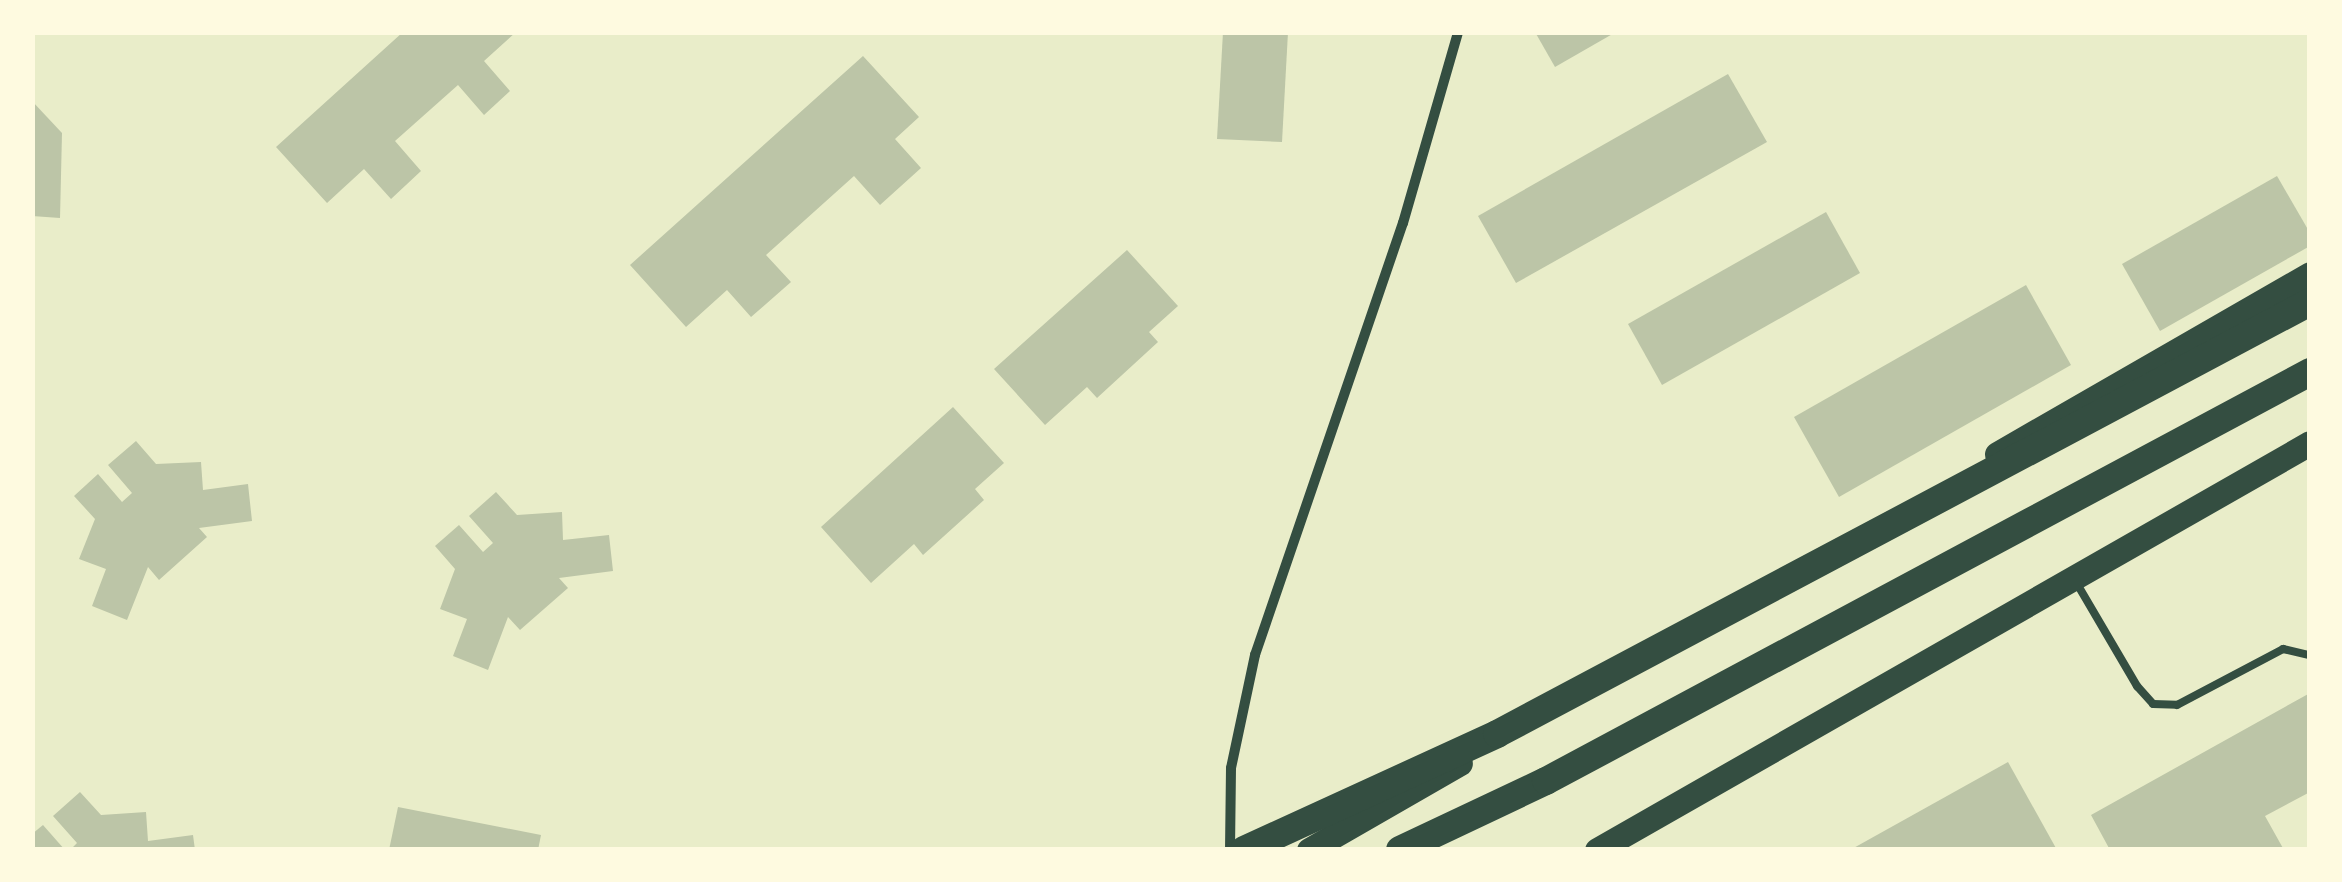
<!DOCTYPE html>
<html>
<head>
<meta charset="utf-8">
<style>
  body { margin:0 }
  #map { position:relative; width:2342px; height:882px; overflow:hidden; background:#e9edc9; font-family:"Archivo Narrow",sans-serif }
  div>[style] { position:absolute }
  .building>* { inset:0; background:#bcc5a7 }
  .service>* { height:8px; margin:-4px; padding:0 4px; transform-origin:4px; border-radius:4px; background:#344e41 }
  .minor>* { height:10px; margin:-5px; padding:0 5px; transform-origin:5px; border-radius:5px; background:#344e41 }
  .primary>* { height:25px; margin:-12.5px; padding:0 12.5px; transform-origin:12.5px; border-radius:12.5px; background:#344e41 }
  .trunk>* { height:28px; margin:-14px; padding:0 14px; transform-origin:14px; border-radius:14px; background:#344e41 }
  span { translate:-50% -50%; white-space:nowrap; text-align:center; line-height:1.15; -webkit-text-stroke:8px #fefae0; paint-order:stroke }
  .frame { position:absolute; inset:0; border:35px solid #fefae0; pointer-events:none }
</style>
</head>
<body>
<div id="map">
  <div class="building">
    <i style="clip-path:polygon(403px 32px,516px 32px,484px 61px,510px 91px,484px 115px,458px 85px,395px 141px,421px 171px,391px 199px,364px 169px,327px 203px,276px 147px)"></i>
    <i style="clip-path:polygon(1223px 32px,1288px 32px,1282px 142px,1217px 139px)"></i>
    <i style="clip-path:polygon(1535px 32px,1616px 32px,1555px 67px)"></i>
    <i style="clip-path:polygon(863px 56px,919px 117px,895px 139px,921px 168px,880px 205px,854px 176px,766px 255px,791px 282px,751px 317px,727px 290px,686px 327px,630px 265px)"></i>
    <i style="clip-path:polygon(1728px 74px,1767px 142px,1516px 283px,1478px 216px)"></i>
    <i style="clip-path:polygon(32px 101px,62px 133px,60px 218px,32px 216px)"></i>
    <i style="clip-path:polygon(2277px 176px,2310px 233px,2310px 246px,2160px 331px,2122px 264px)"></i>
    <i style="clip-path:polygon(1826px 212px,1860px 273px,1662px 385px,1628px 324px)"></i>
    <i style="clip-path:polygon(1127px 250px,1178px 306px,1149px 332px,1158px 342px,1097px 398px,1087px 387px,1045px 425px,994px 369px)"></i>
    <i style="clip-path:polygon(2026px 285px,2071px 365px,1839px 497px,1794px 417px)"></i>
    <i style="clip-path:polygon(953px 407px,1004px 463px,975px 489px,984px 500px,923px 555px,914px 544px,871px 583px,821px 527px)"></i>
    <i style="clip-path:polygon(136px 441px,156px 464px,201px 462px,203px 490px,248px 484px,252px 521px,199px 528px,207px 537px,159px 580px,148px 567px,127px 620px,92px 606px,106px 569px,79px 559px,95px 519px,74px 496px,98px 474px,122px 502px,132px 493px,108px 465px)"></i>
    <i style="clip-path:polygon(496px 492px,517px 515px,562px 512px,563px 540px,609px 535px,613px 571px,559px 578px,568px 588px,520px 630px,508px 617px,488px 670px,453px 656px,467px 619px,440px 609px,455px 569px,435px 546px,459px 525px,483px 552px,493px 543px,469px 516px)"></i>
    <i style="clip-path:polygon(2310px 693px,2310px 792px,2265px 816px,2284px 850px,2110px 850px,2091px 815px)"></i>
    <i style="clip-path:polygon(2008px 762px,2057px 850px,1850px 850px)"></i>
    <i style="clip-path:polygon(80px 792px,101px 815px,146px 812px,148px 841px,193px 835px,195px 850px,70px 850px,77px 843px,53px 816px)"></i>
    <i style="clip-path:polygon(398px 807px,541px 835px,538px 850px,389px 850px)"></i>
    <i style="clip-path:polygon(43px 825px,65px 850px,32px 850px,32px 834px)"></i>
  </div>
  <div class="service">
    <i style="left:2076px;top:582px;width:121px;rotate:59.6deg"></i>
    <i style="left:2137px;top:686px;width:24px;rotate:48deg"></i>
    <i style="left:2153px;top:704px;width:24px;rotate:2deg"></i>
    <i style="left:2177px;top:705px;width:120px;rotate:-27.8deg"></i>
    <i style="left:2283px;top:649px;width:28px;rotate:13deg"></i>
  </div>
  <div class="minor">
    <i style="left:1230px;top:850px;width:82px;rotate:-89.3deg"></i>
    <i style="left:1231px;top:768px;width:116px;rotate:-78deg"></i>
    <i style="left:1255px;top:655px;width:457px;rotate:-71.1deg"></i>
    <i style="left:1403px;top:223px;width:199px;rotate:-73.9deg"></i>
  </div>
  <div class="primary">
    <i style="left:1997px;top:454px;width:361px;rotate:-29.9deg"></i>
    <i style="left:1309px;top:850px;width:174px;rotate:-29.9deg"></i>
    <i style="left:1597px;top:850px;width:821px;rotate:-29.72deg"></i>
  </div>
  <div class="trunk">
    <i style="left:1244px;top:850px;width:278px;rotate:-24.6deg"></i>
    <i style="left:1497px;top:734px;width:921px;rotate:-27.98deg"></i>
    <i style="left:1400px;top:850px;width:161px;rotate:-25.3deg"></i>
    <i style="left:1546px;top:781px;width:867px;rotate:-28.16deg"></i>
  </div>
  <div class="frame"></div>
</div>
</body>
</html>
